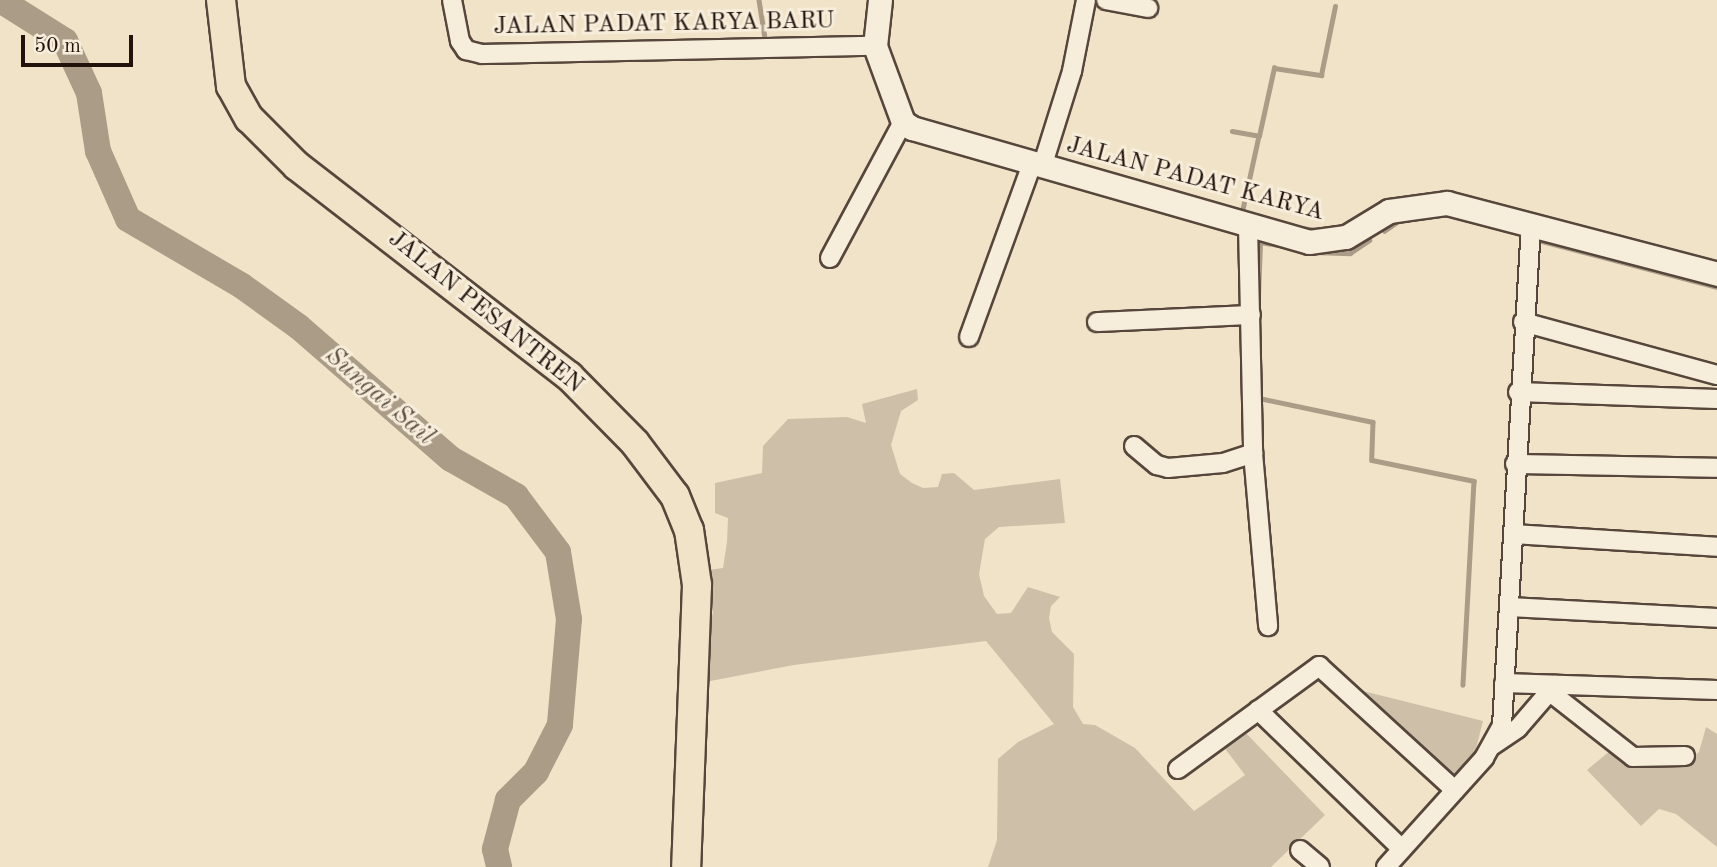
<!DOCTYPE html>
<html>
<head>
<meta charset="utf-8">
<style>
  body { margin:0 }
  #map { position:relative; width:1717px; height:867px; overflow:hidden; background:#f1e3c8; font-family:"Old Standard TT",serif }
  div>[style] { position:absolute }
  .green>* { inset:0; background:#cebfa8 }
  .stream>* { height:4.5px; margin:-2.25px; padding:0 2.25px; transform-origin:2.25px; border-radius:2.25px; background:#ab9c88 }
  .river>* { height:26px; margin:-13px; padding:0 13px; transform-origin:13px; border-radius:13px; background:#ab9c88 }
  .roads { filter:drop-shadow(2px 0 #56463b) drop-shadow(-2px 0 #56463b) drop-shadow(0 2px #56463b) drop-shadow(0 -2px #56463b) }
  .minor>* { height:18px; margin:-9px; padding:0 9px; transform-origin:9px; border-radius:9px; background:#f6eddb }
  .tertiary>* { height:23px; margin:-11.5px; padding:0 11.5px; transform-origin:11.5px; border-radius:11.5px; background:#f6eddb }
  .primary>* { height:28px; margin:-14px; padding:0 14px; transform-origin:14px; border-radius:14px; background:#f1e3c8 }
  span { translate:-50% -50%; white-space:nowrap; text-align:center; line-height:1.15; -webkit-text-stroke:6px #f6eddb; paint-order:stroke }
  .street-label { font-size:24px; color:#22120c }
  .water-label { font-size:26px; color:#605044; font-style:italic }
  .scale { position:absolute; left:21px; top:35px; width:112px; height:32px; box-sizing:border-box; border:4px solid #22120c; border-top:0; padding-left:9px; font-size:21px; line-height:24px; white-space:nowrap; color:#22120c; -webkit-text-stroke:5px #f6eddb; paint-order:stroke }
</style>
</head>
<body>
<div id="map">
  <div class="green">
    <i style="clip-path:polygon(917px 389px,918px 400px,901px 411px,891px 445px,900px 474px,912px 483px,923px 488px,938px 487px,942px 474px,954px 473px,974px 490px,1060px 479px,1065px 523px,999px 527px,985px 539px,979px 574px,984px 596px,997px 614px,1011px 613px,1028px 587px,1060px 597px,1051px 606px,1049px 618px,1052px 632px,1074px 654px,1073px 707px,1083px 724px,1095px 725px,1135px 748px,1194px 811px,1245px 775px,1220px 742px,1242px 729px,1325px 815px,1271px 867px,988px 867px,997px 840px,998px 759px,1018px 742px,1054px 724px,986px 641px,794px 665px,705px 682px,705px 648px,713px 612px,709px 570px,723px 568px,727px 542px,728px 518px,715px 513px,715px 483px,762px 473px,763px 446px,788px 419px,847px 417px,866px 423px,862px 404px)"></i>
    <i style="clip-path:polygon(1343px 686px,1483px 721px,1472px 765px,1448px 779px)"></i>
    <i style="clip-path:polygon(1706px 727px,1717px 734px,1717px 847px,1676px 814px,1659px 809px,1641px 826px,1587px 770px,1611px 750px,1686px 762px,1699px 752px)"></i>
  </div>
  <div class="stream">
    <i style="left:759px;top:0;width:39px;rotate:81deg"></i>
    <i style="left:472px;top:44px;width:54px"></i>
    <i style="left:1232px;top:131px;width:27px;rotate:10deg"></i>
    <i style="left:1259px;top:136px;width:80px;rotate:102.3deg"></i>
    <i style="left:1259px;top:136px;width:70px;rotate:-77.6deg"></i>
    <i style="left:1274px;top:68px;width:48px;rotate:8.5deg"></i>
    <i style="left:1321px;top:75px;width:70px;rotate:-78.5deg"></i>
    <i style="left:1298px;top:228px;width:22px;rotate:5deg"></i>
    <i style="left:1384px;top:231px;width:21px;rotate:-35deg"></i>
    <i style="left:1542px;top:241px;width:181px;rotate:14.7deg"></i>
    <i style="left:1315px;top:252px;width:35px;rotate:2deg"></i>
    <i style="left:1350px;top:253px;width:23px;rotate:-34deg"></i>
    <i style="left:1258px;top:295px;width:53px;rotate:-87.8deg"></i>
    <i style="left:1260px;top:242px;width:25px;rotate:9deg"></i>
    <i style="left:1259px;top:394px;width:4px;rotate:90deg"></i>
    <i style="left:1259px;top:398px;width:116px;rotate:11.9deg"></i>
    <i style="left:1373px;top:422px;width:38px;rotate:92deg"></i>
    <i style="left:1372px;top:460px;width:104px;rotate:11.6deg"></i>
    <i style="left:1474px;top:481px;width:204px;rotate:93.1deg"></i>
  </div>
  <div class="river">
    <i style="left:0;top:0;width:77px;rotate:32.2deg"></i>
    <i style="left:65px;top:41px;width:57px;rotate:65.2deg"></i>
    <i style="left:89px;top:93px;width:59px;rotate:81.2deg"></i>
    <i style="left:98px;top:151px;width:74px;rotate:66.2deg"></i>
    <i style="left:128px;top:219px;width:132px;rotate:30.4deg"></i>
    <i style="left:242px;top:286px;width:70px;rotate:35.7deg"></i>
    <i style="left:299px;top:327px;width:201px;rotate:41deg"></i>
    <i style="left:451px;top:459px;width:75px;rotate:29.6deg"></i>
    <i style="left:516px;top:496px;width:70px;rotate:53.1deg"></i>
    <i style="left:558px;top:552px;width:68px;rotate:80.7deg"></i>
    <i style="left:569px;top:619px;width:106px;rotate:94.9deg"></i>
    <i style="left:560px;top:725px;width:53px;rotate:117.1deg"></i>
    <i style="left:536px;top:772px;width:40px;rotate:135deg"></i>
    <i style="left:508px;top:800px;width:51px;rotate:104.9deg"></i>
    <i style="left:495px;top:849px;width:18px;rotate:77deg"></i>
  </div>
  <div class="roads">
    <div class="minor">
      <i style="left:452px;top:0;width:42px;rotate:79deg"></i>
      <i style="left:460px;top:41px;width:11px;rotate:56deg"></i>
      <i style="left:466px;top:50px;width:16px;rotate:14deg"></i>
      <i style="left:482px;top:54px;width:393px;rotate:-1.2deg"></i>
      <i style="left:1106px;top:0;width:43px;rotate:10.8deg"></i>
      <i style="left:1042px;top:167px;width:101px;rotate:-72.6deg"></i>
      <i style="left:1072px;top:71px;width:72px;rotate:-78.8deg"></i>
      <i style="left:1248px;top:226px;width:227px;rotate:88.7deg"></i>
      <i style="left:1253px;top:453px;width:174px;rotate:85deg"></i>
      <i style="left:830px;top:258px;width:154px;rotate:-61.8deg"></i>
      <i style="left:1097px;top:322px;width:154px;rotate:-2.6deg"></i>
      <i style="left:1523px;top:322px;width:201px;rotate:15.3deg"></i>
      <i style="left:969px;top:337px;width:184px;rotate:-70deg"></i>
      <i style="left:1518px;top:392px;width:199px;rotate:2deg"></i>
      <i style="left:1134px;top:446px;width:30px;rotate:40deg"></i>
      <i style="left:1157px;top:465px;width:11px;rotate:15deg"></i>
      <i style="left:1168px;top:468px;width:55px;rotate:-5.2deg"></i>
      <i style="left:1223px;top:463px;width:32px;rotate:-18deg"></i>
      <i style="left:1515px;top:464px;width:202px;rotate:1.1deg"></i>
      <i style="left:1513px;top:534px;width:204px;rotate:3.6deg"></i>
      <i style="left:1509px;top:607px;width:208px;rotate:3deg"></i>
      <i style="left:1504px;top:683px;width:213px;rotate:1.9deg"></i>
      <i style="left:1550px;top:692px;width:105px;rotate:38.1deg"></i>
      <i style="left:1633px;top:757px;width:52px;rotate:-1.1deg"></i>
      <i style="left:1258px;top:710px;width:200px;rotate:44deg"></i>
      <i style="left:1493px;top:745px;width:30px;rotate:-34deg"></i>
      <i style="left:1518px;top:728px;width:57px;rotate:-49.3deg"></i>
      <i style="left:1178px;top:769px;width:175px;rotate:-36.1deg"></i>
      <i style="left:1319px;top:666px;width:184px;rotate:42.4deg"></i>
      <i style="left:1300px;top:850px;width:26px;rotate:40deg"></i>
      <i style="left:1386px;top:867px;width:147px;rotate:-48deg"></i>
      <i style="left:1484px;top:758px;width:37px;rotate:-61deg"></i>
      <i style="left:1502px;top:726px;width:503px;rotate:-86.69deg"></i>
    </div>
    <div class="tertiary">
      <i style="left:880px;top:0;width:46px;rotate:96.2deg"></i>
      <i style="left:875px;top:46px;width:81px;rotate:69.8deg"></i>
      <i style="left:903px;top:122px;width:11px;rotate:34deg"></i>
      <i style="left:912px;top:128px;width:413px;rotate:16deg"></i>
      <i style="left:1309px;top:242px;width:37px;rotate:-8deg"></i>
      <i style="left:1346px;top:237px;width:50px;rotate:-31.2deg"></i>
      <i style="left:1389px;top:211px;width:59px;rotate:-7.9deg"></i>
      <i style="left:1447px;top:203px;width:279px;rotate:14.7deg"></i>
    </div>
    <div class="primary">
      <i style="left:221px;top:0;width:87px;rotate:83.4deg"></i>
      <i style="left:231px;top:86px;width:37px;rotate:61deg"></i>
      <i style="left:249px;top:118px;width:68px;rotate:45deg"></i>
      <i style="left:297px;top:166px;width:344px;rotate:37.7deg"></i>
      <i style="left:569px;top:376px;width:94px;rotate:45.4deg"></i>
      <i style="left:635px;top:443px;width:66px;rotate:53deg"></i>
      <i style="left:675px;top:496px;width:37px;rotate:68deg"></i>
      <i style="left:689px;top:530px;width:56px;rotate:81.7deg"></i>
      <i style="left:697px;top:585px;width:282px;rotate:92.2deg"></i>
    </div>
  </div>
  <div class="street-label">
    <span style="left:664px;top:25px;rotate:-1deg">JALAN PADAT KARYA BARU</span>
    <span style="left:1195px;top:180px;rotate:15deg">JALAN PADAT KARYA</span>
    <span style="left:485px;top:313px;rotate:39deg">JALAN PESANTREN</span>
  </div>
  <div class="water-label">
    <span style="left:379px;top:397px;rotate:41deg">Sungai Sail</span>
  </div>
  <div class="scale">50 m</div>
</div>
</body>
</html>
